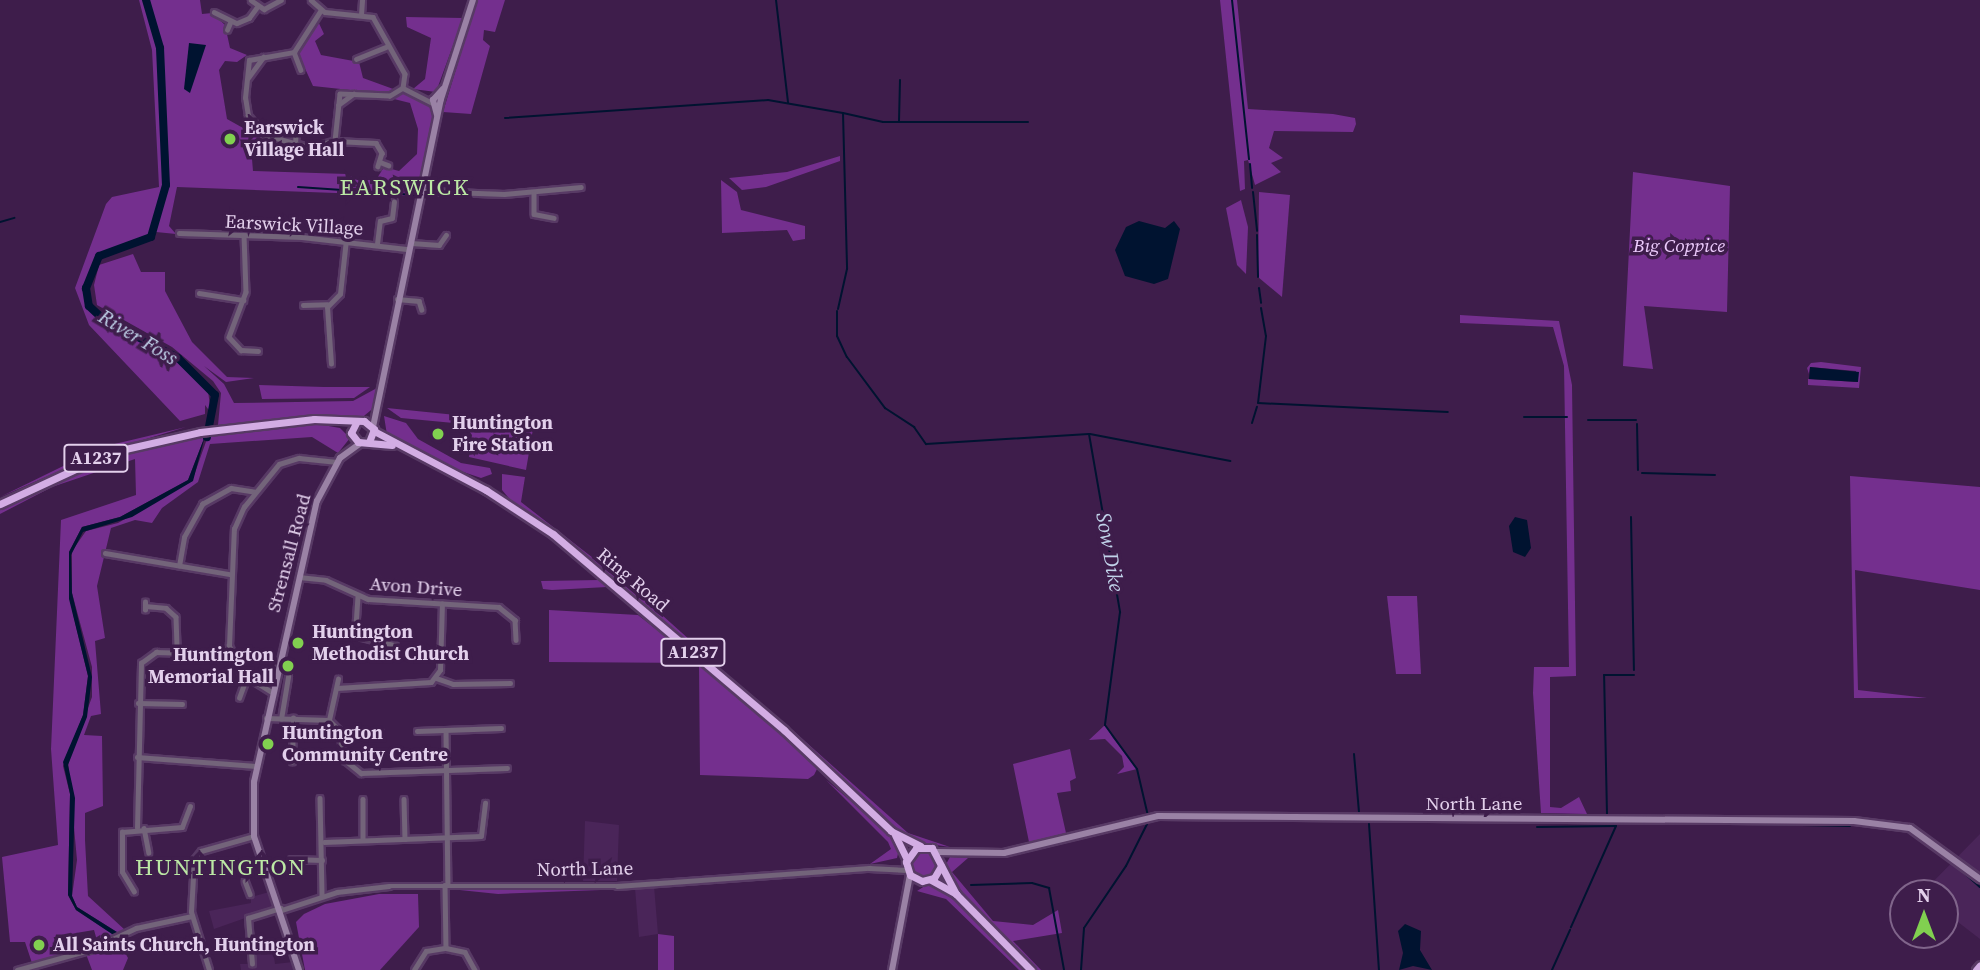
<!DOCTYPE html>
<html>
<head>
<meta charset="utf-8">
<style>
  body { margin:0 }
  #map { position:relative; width:1980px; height:970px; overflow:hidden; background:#3e1d4b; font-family:"Source Serif 4",serif }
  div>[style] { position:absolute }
  .built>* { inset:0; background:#4a2559 }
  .green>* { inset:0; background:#742f8e }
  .round { border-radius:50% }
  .water>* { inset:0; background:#001330 }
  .stream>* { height:2px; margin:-1px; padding:0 1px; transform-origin:1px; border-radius:1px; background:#001330 }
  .river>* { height:8px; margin:-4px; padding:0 4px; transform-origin:4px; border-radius:4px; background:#001330 }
  .roads { filter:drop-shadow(2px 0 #583a65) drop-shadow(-2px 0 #583a65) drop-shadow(0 2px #583a65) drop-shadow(0 -2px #583a65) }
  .street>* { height:4.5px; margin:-2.25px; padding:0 2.25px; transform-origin:2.25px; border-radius:2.25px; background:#73647a }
  .secondary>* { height:6px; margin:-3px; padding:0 3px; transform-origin:3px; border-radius:3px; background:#9a82a5 }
  .highway>* { height:7px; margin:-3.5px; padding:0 3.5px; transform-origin:3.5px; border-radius:3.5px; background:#d3ade4 }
  .dots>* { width:19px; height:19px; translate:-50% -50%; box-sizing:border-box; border:4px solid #3e1d4b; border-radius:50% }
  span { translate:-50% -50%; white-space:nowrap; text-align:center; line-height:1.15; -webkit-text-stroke:7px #3e1d4b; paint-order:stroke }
  .shield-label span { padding:2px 5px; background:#3e1d4b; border:2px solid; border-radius:5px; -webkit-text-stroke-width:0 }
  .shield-label { font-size:18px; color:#e3d0ec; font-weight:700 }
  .poi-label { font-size:19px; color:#e3d0ec; font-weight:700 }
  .left { translate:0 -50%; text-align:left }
  .right { translate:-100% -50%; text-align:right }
  .street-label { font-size:19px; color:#e3d0ec }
  .park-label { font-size:19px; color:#eccafc; font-style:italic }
  .water-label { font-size:21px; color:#c0d2e9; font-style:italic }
  .quarter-label { font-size:23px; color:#bce8a5; letter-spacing:2px }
  .north { position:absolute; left:1889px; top:879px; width:70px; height:70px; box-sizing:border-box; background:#3e1d4b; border:2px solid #80658b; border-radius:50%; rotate:0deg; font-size:19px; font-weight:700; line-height:28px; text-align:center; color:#e3d0ec }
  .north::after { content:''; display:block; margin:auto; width:24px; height:32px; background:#81d050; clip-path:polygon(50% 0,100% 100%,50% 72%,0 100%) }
</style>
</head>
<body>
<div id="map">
  <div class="built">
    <i style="clip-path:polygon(585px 821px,619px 825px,617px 881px,583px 881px)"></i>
    <i style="clip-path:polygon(1980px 834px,1980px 939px,1945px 912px,1945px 893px,1922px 893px)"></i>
    <i style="clip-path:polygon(654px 886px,658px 934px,639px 937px,635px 888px)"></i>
    <i style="clip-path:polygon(269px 892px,274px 908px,214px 929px,209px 911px,251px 903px,251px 897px)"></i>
    <i style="clip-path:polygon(273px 950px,275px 964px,293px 962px,294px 970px,241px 970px,240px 964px,254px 964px,253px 955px)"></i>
  </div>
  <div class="green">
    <i style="clip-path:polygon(139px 0,145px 0,158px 48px,163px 186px,149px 235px,95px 257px,84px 298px,93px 313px,172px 357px,208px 391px,211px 413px,205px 405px,205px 414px,180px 421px,89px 325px,75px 288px,106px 204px,112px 197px,159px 187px,152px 50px)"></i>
    <i style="clip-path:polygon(149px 0,200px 0,202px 14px,212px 13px,225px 25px,230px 48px,247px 55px,237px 62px,225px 61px,219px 70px,227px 119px,259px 137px,251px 147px,253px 171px,347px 174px,357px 180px,376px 180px,384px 167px,399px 171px,417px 154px,418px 129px,410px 103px,394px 99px,403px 93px,430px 102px,435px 112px,417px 196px,177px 187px,169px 226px,176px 234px,156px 232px,169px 165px,160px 37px)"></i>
    <i style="clip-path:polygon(477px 0,505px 0,495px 32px,484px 30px,483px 40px,490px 46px,471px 114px,443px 112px)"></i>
    <i style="clip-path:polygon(1220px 0,1237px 0,1248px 109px,1333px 114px,1355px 118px,1356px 124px,1353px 132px,1274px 131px,1269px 148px,1283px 158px,1271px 163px,1281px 172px,1255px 185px,1248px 160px,1244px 161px,1245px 189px,1240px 191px)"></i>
    <i style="clip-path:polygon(406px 17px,463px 18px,436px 92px,413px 89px,425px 79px,431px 38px,407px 27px)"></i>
    <i style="clip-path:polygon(317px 19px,324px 34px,315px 41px,321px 55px,359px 62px,363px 78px,396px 90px,387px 94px,313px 86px,297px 51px)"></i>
    <i style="clip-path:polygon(840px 156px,840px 161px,766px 187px,742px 190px,729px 178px,787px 172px)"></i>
    <i style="clip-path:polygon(1633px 172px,1730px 186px,1727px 312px,1644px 306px,1653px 369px,1623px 366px)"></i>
    <i style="clip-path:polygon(721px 180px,737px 192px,741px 210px,805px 226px,805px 239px,793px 241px,787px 230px,722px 233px)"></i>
    <i style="clip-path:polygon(1259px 192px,1290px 195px,1282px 297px,1258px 277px)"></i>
    <i style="clip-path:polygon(1241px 200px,1248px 227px,1246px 274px,1237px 265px,1226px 208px)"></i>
    <i style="clip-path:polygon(133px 254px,141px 272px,165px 272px,165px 291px,192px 342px,227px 377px,254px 378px,226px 382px,204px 366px,224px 384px,234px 403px,353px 401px,377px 388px,376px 406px,359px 420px,312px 416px,218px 425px,221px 393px,213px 381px,172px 347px,97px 305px,94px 285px,99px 265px)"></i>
    <i style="clip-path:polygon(1460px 315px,1559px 321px,1572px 385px,1576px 676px,1550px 677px,1550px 807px,1561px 808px,1579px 797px,1587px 814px,1541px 813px,1533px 693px,1534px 667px,1569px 667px,1564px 366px,1553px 327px,1460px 323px)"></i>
    <i style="clip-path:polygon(1821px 362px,1861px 367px,1859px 388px,1808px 385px,1808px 379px,1857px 382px,1856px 371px,1810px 367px,1809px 374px,1807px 368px,1811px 363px)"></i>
    <i style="clip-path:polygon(259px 385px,324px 387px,370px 387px,354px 398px,262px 399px)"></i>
    <i style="clip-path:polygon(387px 408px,534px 423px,526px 470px,469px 457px,472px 435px,464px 424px,401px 418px)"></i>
    <i style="clip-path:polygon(384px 416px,406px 423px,418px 439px,461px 463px,490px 468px,492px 474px,481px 478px,440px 464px,387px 435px)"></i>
    <i style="clip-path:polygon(311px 423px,340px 428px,350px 438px,338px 453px,312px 437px,210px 444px,198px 482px,162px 508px,152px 523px,135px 520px,111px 528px,97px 586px,105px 638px,95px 641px,101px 714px,91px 716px,84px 735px,102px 736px,103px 806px,85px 813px,85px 840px,88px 896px,125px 930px,120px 934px,77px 907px,72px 896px,77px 860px,68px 762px,92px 697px,92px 667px,72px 593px,72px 551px,86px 531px,118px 523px,192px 481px,208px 436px)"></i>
    <i style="clip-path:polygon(186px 427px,103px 452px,0 497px,102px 447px)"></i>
    <i style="clip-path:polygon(205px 436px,188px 480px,120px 517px,82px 527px,69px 552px,73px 614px,88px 676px,83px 715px,63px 766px,70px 794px,68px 895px,76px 910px,114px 935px,98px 944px,94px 930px,76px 933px,79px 951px,32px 963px,25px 942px,10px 942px,2px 857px,58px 845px,51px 749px,61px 520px,136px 495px,135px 459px,52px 487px,0 514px,0 507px,95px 462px)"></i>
    <i style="clip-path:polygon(502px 474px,525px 477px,521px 502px,633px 589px,720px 667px,512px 502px,502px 490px)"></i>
    <i style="clip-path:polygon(1850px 476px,1980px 487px,1980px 590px,1855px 570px,1858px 690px,1927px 698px,1854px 698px)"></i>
    <i style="clip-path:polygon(599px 580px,607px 587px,552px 590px,543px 589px,541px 581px)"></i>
    <i style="clip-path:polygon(1387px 596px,1417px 596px,1421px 674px,1396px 674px)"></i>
    <i style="clip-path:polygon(549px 610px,638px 615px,699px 663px,772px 726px,817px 769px,814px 775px,808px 779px,700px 775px,699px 663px,549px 662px)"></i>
    <i style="clip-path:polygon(780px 719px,908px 833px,950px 847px,916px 842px,899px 833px)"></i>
    <i style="clip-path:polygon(1105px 725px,1113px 738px,1137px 769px,1117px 774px,1124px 767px,1122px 756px,1105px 739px,1089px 740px)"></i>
    <i style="clip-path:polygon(1070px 749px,1076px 778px,1070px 781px,1071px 791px,1057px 793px,1066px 833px,1029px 842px,1013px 764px)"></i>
    <i style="clip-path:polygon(826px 780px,883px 828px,899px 849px,897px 858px,870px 864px,891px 849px,888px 842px)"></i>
    <i class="round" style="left:910px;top:851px;width:26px;height:26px"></i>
    <i style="clip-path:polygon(950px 857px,968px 858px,952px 872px,993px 921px,1033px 925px,1058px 910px,1062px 933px,1013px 941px,1041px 970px,1035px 970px,952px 883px,945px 866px)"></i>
    <i style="clip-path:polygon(928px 884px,960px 903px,1027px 970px,1019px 970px,946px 899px,917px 891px)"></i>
    <i style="clip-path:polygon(450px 889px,592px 889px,601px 890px,498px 894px)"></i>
    <i style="clip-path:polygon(379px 894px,418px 894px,419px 927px,380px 970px,305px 970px,296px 922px,304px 914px,325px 904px)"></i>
    <i style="clip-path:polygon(658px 934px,674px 936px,674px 970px,658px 970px)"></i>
    <i style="clip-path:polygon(117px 938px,128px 958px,123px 970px,92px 970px,86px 954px)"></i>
  </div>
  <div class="water">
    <i style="clip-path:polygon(189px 43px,206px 45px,190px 93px,184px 89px)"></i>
    <i style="clip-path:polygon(1174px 221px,1180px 229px,1168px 279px,1154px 284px,1125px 276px,1115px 250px,1126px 227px,1139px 221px,1165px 228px)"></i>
    <i style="clip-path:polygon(1810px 367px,1859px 372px,1858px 382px,1809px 379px)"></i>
    <i style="clip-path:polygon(205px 436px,193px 481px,132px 517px,83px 532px,71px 555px,72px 593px,92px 677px,87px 717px,68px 765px,75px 798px,72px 896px,77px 907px,120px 934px,115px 936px,76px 910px,68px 895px,70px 794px,63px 762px,83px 715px,88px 676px,69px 599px,69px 552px,82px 527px,120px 517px,188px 480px)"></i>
    <i style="clip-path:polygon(1515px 517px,1527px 520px,1531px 548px,1525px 557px,1513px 552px,1509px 526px)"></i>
    <i style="clip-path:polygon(1405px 924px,1421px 931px,1420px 950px,1432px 970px,1413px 966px,1399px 970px,1403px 953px,1398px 931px)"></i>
  </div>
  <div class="stream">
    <i style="left:776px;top:0;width:103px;rotate:83.3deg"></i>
    <i style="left:1232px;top:0;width:160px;rotate:83.9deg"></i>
    <i style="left:843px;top:113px;width:41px;rotate:12.7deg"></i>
    <i style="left:883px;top:122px;width:145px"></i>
    <i style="left:505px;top:118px;width:264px;rotate:-3.9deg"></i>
    <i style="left:768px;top:100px;width:76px;rotate:9.8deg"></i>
    <i style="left:843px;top:113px;width:156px;rotate:88.5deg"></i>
    <i style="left:847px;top:269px;width:41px;rotate:102.7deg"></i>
    <i style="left:899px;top:121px;width:41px;rotate:-88.6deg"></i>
    <i style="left:1250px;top:164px;width:24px;rotate:85deg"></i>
    <i style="left:166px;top:185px;width:2px"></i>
    <i style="left:298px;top:187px;width:118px;rotate:3.9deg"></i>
    <i style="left:1253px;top:192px;width:39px;rotate:84deg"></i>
    <i style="left:0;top:222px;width:15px;rotate:-16deg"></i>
    <i style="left:1257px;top:235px;width:42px;rotate:88.6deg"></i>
    <i style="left:1259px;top:288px;width:15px;rotate:82deg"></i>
    <i style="left:1261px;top:308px;width:28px;rotate:80deg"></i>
    <i style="left:1266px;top:336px;width:67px;rotate:96.8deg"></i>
    <i style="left:1258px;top:403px;width:190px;rotate:2.7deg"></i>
    <i style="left:837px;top:311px;width:25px;rotate:90deg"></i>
    <i style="left:837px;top:336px;width:23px;rotate:65deg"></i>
    <i style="left:847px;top:357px;width:64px;rotate:53.3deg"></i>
    <i style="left:885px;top:408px;width:35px;rotate:33deg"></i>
    <i style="left:914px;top:427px;width:21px;rotate:55deg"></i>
    <i style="left:926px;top:444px;width:163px;rotate:-3.5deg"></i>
    <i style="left:1089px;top:434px;width:181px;rotate:80.1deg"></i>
    <i style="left:1120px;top:612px;width:114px;rotate:97.6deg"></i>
    <i style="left:1105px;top:725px;width:54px;rotate:54deg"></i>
    <i style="left:1137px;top:769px;width:48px;rotate:76.8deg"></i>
    <i style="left:1524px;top:417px;width:43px"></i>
    <i style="left:1588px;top:420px;width:48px"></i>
    <i style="left:1252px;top:423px;width:17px;rotate:-73deg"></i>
    <i style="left:1637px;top:424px;width:46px;rotate:88.8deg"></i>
    <i style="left:1090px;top:434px;width:143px;rotate:10.9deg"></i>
    <i style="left:1642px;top:473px;width:73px;rotate:1.6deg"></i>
    <i style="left:1631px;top:517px;width:153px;rotate:88.9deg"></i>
    <i style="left:1354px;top:754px;width:58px;rotate:85.1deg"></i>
    <i style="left:1607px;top:814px;width:139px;rotate:-91.2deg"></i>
    <i style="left:1604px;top:675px;width:30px"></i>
    <i style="left:1369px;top:824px;width:146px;rotate:86.1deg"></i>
    <i style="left:1753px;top:824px;width:97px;rotate:1.2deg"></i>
    <i style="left:1537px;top:827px;width:79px;rotate:-0.7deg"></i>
    <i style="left:1616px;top:826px;width:111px;rotate:114deg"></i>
    <i style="left:1962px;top:871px;width:24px;rotate:42deg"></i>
    <i style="left:971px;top:885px;width:61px;rotate:-1.9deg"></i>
    <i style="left:1032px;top:883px;width:18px;rotate:16deg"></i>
    <i style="left:1049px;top:888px;width:83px;rotate:79.6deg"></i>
    <i style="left:1081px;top:970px;width:42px;rotate:-85.9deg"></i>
    <i style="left:1084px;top:928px;width:75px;rotate:-55.9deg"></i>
    <i style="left:1126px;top:866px;width:49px;rotate:-63.4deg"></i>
    <i style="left:1552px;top:970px;width:44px;rotate:-65.8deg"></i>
  </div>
  <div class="river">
    <i style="left:146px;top:0;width:50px;rotate:73.7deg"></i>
    <i style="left:160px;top:48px;width:137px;rotate:87.5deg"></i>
    <i style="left:166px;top:185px;width:54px;rotate:106.1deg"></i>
    <i style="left:151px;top:237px;width:55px;rotate:159.9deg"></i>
    <i style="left:99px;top:256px;width:35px;rotate:112deg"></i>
    <i style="left:86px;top:288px;width:18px;rotate:81deg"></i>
    <i style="left:89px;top:306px;width:18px;rotate:43deg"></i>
    <i style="left:102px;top:318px;width:86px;rotate:27.8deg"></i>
    <i style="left:178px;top:358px;width:52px;rotate:45deg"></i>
    <i style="left:215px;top:395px;width:43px;rotate:100.8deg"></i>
  </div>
  <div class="roads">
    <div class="street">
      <i style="left:251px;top:0;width:16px;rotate:35deg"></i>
      <i style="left:264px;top:9px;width:19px;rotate:-28deg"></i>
      <i style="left:311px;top:0;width:18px;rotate:41deg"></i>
      <i style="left:325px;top:12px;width:48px;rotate:5.9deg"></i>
      <i style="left:373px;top:17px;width:65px;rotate:60.7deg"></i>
      <i style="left:405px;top:74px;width:14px;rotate:98deg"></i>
      <i style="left:403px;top:88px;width:15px;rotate:148deg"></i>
      <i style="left:390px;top:96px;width:50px;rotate:-177.7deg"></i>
      <i style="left:340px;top:94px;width:47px;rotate:96.1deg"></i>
      <i style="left:335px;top:141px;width:26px;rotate:164deg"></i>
      <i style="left:310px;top:148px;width:48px;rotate:-164.2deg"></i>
      <i style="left:264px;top:135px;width:25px;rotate:-130deg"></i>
      <i style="left:248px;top:116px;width:18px;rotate:-99deg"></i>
      <i style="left:245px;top:98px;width:38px;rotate:-84deg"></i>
      <i style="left:249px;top:60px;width:46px;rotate:-10.1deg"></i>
      <i style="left:294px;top:52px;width:50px;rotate:-57.3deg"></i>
      <i style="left:214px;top:12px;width:25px;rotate:26deg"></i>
      <i style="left:237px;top:23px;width:13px;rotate:-23deg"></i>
      <i style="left:249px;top:18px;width:14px;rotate:-54deg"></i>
      <i style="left:361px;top:15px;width:15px;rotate:-86deg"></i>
      <i style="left:227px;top:30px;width:8px;rotate:-67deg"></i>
      <i style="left:294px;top:52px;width:19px;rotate:69deg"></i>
      <i style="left:356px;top:59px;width:32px;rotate:-22deg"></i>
      <i style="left:248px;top:78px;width:26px;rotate:-54deg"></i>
      <i style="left:403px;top:88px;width:34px;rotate:27deg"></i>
      <i style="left:338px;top:105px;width:19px;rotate:-36deg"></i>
      <i style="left:335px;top:141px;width:41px;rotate:2.8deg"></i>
      <i style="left:376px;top:143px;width:12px;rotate:59deg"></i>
      <i style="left:382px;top:153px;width:14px;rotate:107deg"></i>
      <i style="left:295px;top:145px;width:19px;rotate:-87deg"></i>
      <i style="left:287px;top:159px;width:15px;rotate:-86deg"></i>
      <i style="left:380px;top:162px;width:9px;rotate:21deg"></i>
      <i style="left:424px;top:191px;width:80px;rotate:2.1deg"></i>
      <i style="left:504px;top:194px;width:77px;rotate:-5.2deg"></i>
      <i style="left:534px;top:193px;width:21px;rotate:90deg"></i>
      <i style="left:534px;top:214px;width:20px;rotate:11deg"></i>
      <i style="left:179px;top:233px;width:123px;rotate:1.9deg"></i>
      <i style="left:302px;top:237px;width:107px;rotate:6.5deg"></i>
      <i style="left:244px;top:235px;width:57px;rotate:88deg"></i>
      <i style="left:246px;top:292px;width:48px;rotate:110.7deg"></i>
      <i style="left:229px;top:337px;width:18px;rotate:47deg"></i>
      <i style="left:241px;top:350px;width:17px;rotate:3deg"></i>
      <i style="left:411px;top:243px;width:28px;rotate:4deg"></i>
      <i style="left:439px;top:245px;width:12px;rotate:-55deg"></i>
      <i style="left:377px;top:244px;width:23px;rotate:-83deg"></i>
      <i style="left:380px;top:221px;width:12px;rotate:-14deg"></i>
      <i style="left:392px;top:218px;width:16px;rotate:-83deg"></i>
      <i style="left:199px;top:293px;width:45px;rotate:9deg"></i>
      <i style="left:397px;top:299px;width:22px;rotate:5deg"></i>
      <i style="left:419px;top:301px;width:9px;rotate:72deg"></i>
      <i style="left:303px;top:305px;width:24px;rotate:-2deg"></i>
      <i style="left:331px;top:364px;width:57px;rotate:-94deg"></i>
      <i style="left:327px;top:307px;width:18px;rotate:-45deg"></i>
      <i style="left:340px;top:294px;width:54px;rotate:-83.7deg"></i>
      <i style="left:105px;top:553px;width:126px;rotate:9.6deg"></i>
      <i style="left:179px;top:566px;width:29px;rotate:-80deg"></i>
      <i style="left:184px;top:537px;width:38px;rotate:-61deg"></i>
      <i style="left:202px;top:504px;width:33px;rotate:-29deg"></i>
      <i style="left:231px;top:488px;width:24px;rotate:9deg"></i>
      <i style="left:299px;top:577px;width:27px;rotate:6deg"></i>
      <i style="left:326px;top:580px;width:46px;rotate:24.3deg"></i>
      <i style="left:368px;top:599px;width:131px;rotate:3.5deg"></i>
      <i style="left:499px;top:607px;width:21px;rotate:39deg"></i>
      <i style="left:515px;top:620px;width:20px;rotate:87deg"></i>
      <i style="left:358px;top:597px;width:27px;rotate:94deg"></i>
      <i style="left:356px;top:624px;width:14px;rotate:65deg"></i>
      <i style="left:362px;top:637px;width:34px;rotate:14deg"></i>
      <i style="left:145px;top:606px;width:21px;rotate:5deg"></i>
      <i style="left:166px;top:608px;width:13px;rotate:42deg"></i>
      <i style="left:176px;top:617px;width:36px;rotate:88deg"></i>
      <i style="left:145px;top:610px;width:8px;rotate:-90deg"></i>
      <i style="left:436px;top:678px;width:18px;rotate:19deg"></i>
      <i style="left:453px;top:684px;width:57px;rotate:-1deg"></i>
      <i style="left:337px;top:688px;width:94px;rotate:-3.7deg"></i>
      <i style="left:431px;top:682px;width:15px;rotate:-53deg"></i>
      <i style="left:440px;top:670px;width:66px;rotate:-88.3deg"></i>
      <i style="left:271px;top:692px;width:36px;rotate:-148deg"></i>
      <i style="left:241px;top:673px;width:30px;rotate:-114deg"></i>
      <i style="left:229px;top:646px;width:117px;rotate:-87.6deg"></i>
      <i style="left:234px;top:529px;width:24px;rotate:-66deg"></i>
      <i style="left:244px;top:507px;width:55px;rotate:-50.9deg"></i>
      <i style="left:279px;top:464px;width:21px;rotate:-17deg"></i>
      <i style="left:299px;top:458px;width:38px;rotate:6deg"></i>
      <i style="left:239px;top:698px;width:20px;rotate:-70deg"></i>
      <i style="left:138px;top:703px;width:44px;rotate:1.3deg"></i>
      <i style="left:266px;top:718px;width:63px;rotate:1.8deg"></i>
      <i style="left:329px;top:720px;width:14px;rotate:45deg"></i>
      <i style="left:339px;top:730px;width:31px;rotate:79deg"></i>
      <i style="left:345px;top:760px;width:21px;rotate:39deg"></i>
      <i style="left:361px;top:773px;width:146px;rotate:-2deg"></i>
      <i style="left:281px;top:719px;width:43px;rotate:-80.5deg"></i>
      <i style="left:329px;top:720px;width:42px;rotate:-77.6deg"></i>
      <i style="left:446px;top:730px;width:155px;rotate:89.3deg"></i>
      <i style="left:417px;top:731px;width:84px;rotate:-2deg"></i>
      <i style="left:341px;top:735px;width:39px;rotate:-4deg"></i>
      <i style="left:137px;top:757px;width:119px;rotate:4.3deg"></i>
      <i style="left:292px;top:762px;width:44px;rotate:-88.7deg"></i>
      <i style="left:320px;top:798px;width:98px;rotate:88.8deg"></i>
      <i style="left:363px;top:799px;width:40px;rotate:90deg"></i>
      <i style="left:404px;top:799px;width:40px;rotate:88.6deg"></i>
      <i style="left:137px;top:828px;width:165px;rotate:-88.6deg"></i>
      <i style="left:141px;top:663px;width:19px;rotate:-36deg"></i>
      <i style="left:156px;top:652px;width:74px;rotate:1.5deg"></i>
      <i style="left:144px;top:828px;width:25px;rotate:79deg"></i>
      <i style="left:324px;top:842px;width:157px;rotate:-2.2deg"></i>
      <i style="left:481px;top:836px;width:33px;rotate:-83deg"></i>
      <i style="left:291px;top:859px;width:31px;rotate:2deg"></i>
      <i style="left:245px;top:881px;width:14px;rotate:69deg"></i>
      <i style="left:445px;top:885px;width:63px;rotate:89.1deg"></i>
      <i style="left:134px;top:892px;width:23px;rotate:-121deg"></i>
      <i style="left:122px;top:872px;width:40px;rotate:-90deg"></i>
      <i style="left:122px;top:832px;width:60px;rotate:-4.8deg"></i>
      <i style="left:182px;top:827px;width:22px;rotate:-69deg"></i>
      <i style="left:282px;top:910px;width:58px;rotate:-18.1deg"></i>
      <i style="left:337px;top:892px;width:52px;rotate:-6.6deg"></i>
      <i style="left:389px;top:886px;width:228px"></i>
      <i style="left:617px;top:886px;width:253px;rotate:-4.1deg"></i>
      <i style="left:869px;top:868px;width:38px;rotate:3deg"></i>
      <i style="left:252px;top:964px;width:46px;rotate:-95deg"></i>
      <i style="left:248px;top:918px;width:34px;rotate:-17deg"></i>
      <i style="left:17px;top:970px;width:75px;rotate:-15.5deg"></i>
      <i style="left:89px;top:950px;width:52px;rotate:-25.1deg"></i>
      <i style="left:136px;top:928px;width:57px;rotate:-12.1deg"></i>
      <i style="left:209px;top:970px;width:61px;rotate:-107.2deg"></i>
      <i style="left:191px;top:912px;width:52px;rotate:-86.7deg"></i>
      <i style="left:194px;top:860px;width:11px;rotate:-52deg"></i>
      <i style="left:201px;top:851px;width:55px;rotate:-15.8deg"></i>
      <i style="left:414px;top:970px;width:22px;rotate:-58deg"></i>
      <i style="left:426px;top:951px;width:20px;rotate:-9deg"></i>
      <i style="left:446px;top:948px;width:19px;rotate:12deg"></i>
      <i style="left:465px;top:952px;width:21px;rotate:61deg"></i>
    </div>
    <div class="secondary">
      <i style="left:437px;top:115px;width:16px;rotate:-105deg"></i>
      <i style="left:433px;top:100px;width:15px;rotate:-48deg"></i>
      <i style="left:373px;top:427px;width:335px;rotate:-78.3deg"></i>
      <i style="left:441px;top:99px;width:104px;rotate:-72.1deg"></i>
      <i style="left:937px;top:852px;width:67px;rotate:0.9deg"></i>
      <i style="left:1004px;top:853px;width:158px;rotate:-13.5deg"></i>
      <i style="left:1158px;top:816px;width:696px;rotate:0.41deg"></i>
      <i style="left:1854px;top:821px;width:56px;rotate:7.1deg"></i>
      <i style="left:1910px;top:828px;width:87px;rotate:36.1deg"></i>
      <i style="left:299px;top:970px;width:141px;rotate:-108.6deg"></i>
      <i style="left:254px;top:836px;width:54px;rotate:-90deg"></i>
      <i style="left:254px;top:782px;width:288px;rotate:-77.4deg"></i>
      <i style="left:317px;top:501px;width:49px;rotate:-61.9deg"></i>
      <i style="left:340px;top:458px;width:26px;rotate:-36deg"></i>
      <i style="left:892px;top:970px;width:97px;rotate:-79.3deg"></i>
    </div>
    <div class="highway">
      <i style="left:356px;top:423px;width:11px;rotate:117deg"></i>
      <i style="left:351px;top:433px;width:11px;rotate:52deg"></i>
      <i style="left:358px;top:442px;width:34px;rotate:5deg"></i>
      <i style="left:374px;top:431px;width:127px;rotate:27.8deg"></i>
      <i style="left:486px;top:490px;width:80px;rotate:33.3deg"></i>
      <i style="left:553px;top:534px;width:303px;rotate:40.3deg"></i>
      <i style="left:784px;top:730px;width:147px;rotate:43.3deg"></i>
      <i style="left:891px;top:831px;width:33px;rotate:27deg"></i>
      <i style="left:0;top:504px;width:123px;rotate:-24.9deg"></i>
      <i style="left:112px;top:452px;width:90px;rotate:-12.8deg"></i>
      <i style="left:200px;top:432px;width:115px;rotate:-6.5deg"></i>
      <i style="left:314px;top:419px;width:50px;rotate:2.3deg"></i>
      <i style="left:364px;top:421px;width:13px;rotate:39deg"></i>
      <i style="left:374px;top:429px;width:14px;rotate:111deg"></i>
      <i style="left:895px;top:835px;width:25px;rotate:64deg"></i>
      <i style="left:941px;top:866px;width:14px;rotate:120deg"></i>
      <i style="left:934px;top:878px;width:12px;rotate:166deg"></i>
      <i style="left:922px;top:881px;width:13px;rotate:-153deg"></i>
      <i style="left:910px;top:875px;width:14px;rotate:-107deg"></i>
      <i style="left:906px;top:862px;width:17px;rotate:-54deg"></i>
      <i style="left:916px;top:848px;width:16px"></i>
      <i style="left:932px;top:848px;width:52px;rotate:62.4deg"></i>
      <i style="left:931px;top:880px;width:29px;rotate:29deg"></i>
      <i style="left:956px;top:894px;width:107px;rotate:45.4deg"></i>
      <i style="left:1976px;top:970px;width:6px;rotate:-51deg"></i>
    </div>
  </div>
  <div class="dots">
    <i style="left:230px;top:139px;background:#81d050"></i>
    <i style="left:438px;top:434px;background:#81d050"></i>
    <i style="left:298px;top:643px;background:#81d050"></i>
    <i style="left:288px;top:666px;background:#81d050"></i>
    <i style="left:268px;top:744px;background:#81d050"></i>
    <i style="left:39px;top:945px;background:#81d050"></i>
  </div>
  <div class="shield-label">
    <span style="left:96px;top:458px">A1237</span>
    <span style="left:693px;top:652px">A1237</span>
  </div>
  <div class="poi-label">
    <span class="left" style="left:244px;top:139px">Earswick<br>Village Hall</span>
    <span class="left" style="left:452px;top:434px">Huntington<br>Fire Station</span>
    <span class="left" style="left:312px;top:643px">Huntington<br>Methodist Church</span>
    <span class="right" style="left:274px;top:666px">Huntington<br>Memorial Hall</span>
    <span class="left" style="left:282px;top:744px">Huntington<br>Community Centre</span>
    <span class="left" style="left:53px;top:945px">All Saints Church, Huntington</span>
  </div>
  <div class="street-label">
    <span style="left:294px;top:225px;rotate:3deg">Earswick Village</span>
    <span style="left:289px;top:553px;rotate:-75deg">Strensall Road</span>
    <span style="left:633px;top:580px;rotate:40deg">Ring Road</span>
    <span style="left:416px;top:587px;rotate:4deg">Avon Drive</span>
    <span style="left:1474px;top:804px">North Lane</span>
    <span style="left:585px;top:869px;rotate:-1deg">North Lane</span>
  </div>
  <div class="park-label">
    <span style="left:1679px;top:246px">Big Coppice</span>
  </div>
  <div class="water-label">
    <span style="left:138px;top:337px;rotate:31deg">River Foss</span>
    <span style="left:1110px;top:552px;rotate:80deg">Sow Dike</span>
  </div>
  <div class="quarter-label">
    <span style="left:405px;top:187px">EARSWICK</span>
    <span style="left:221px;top:867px">HUNTINGTON</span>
  </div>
  <div class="north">N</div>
</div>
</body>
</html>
